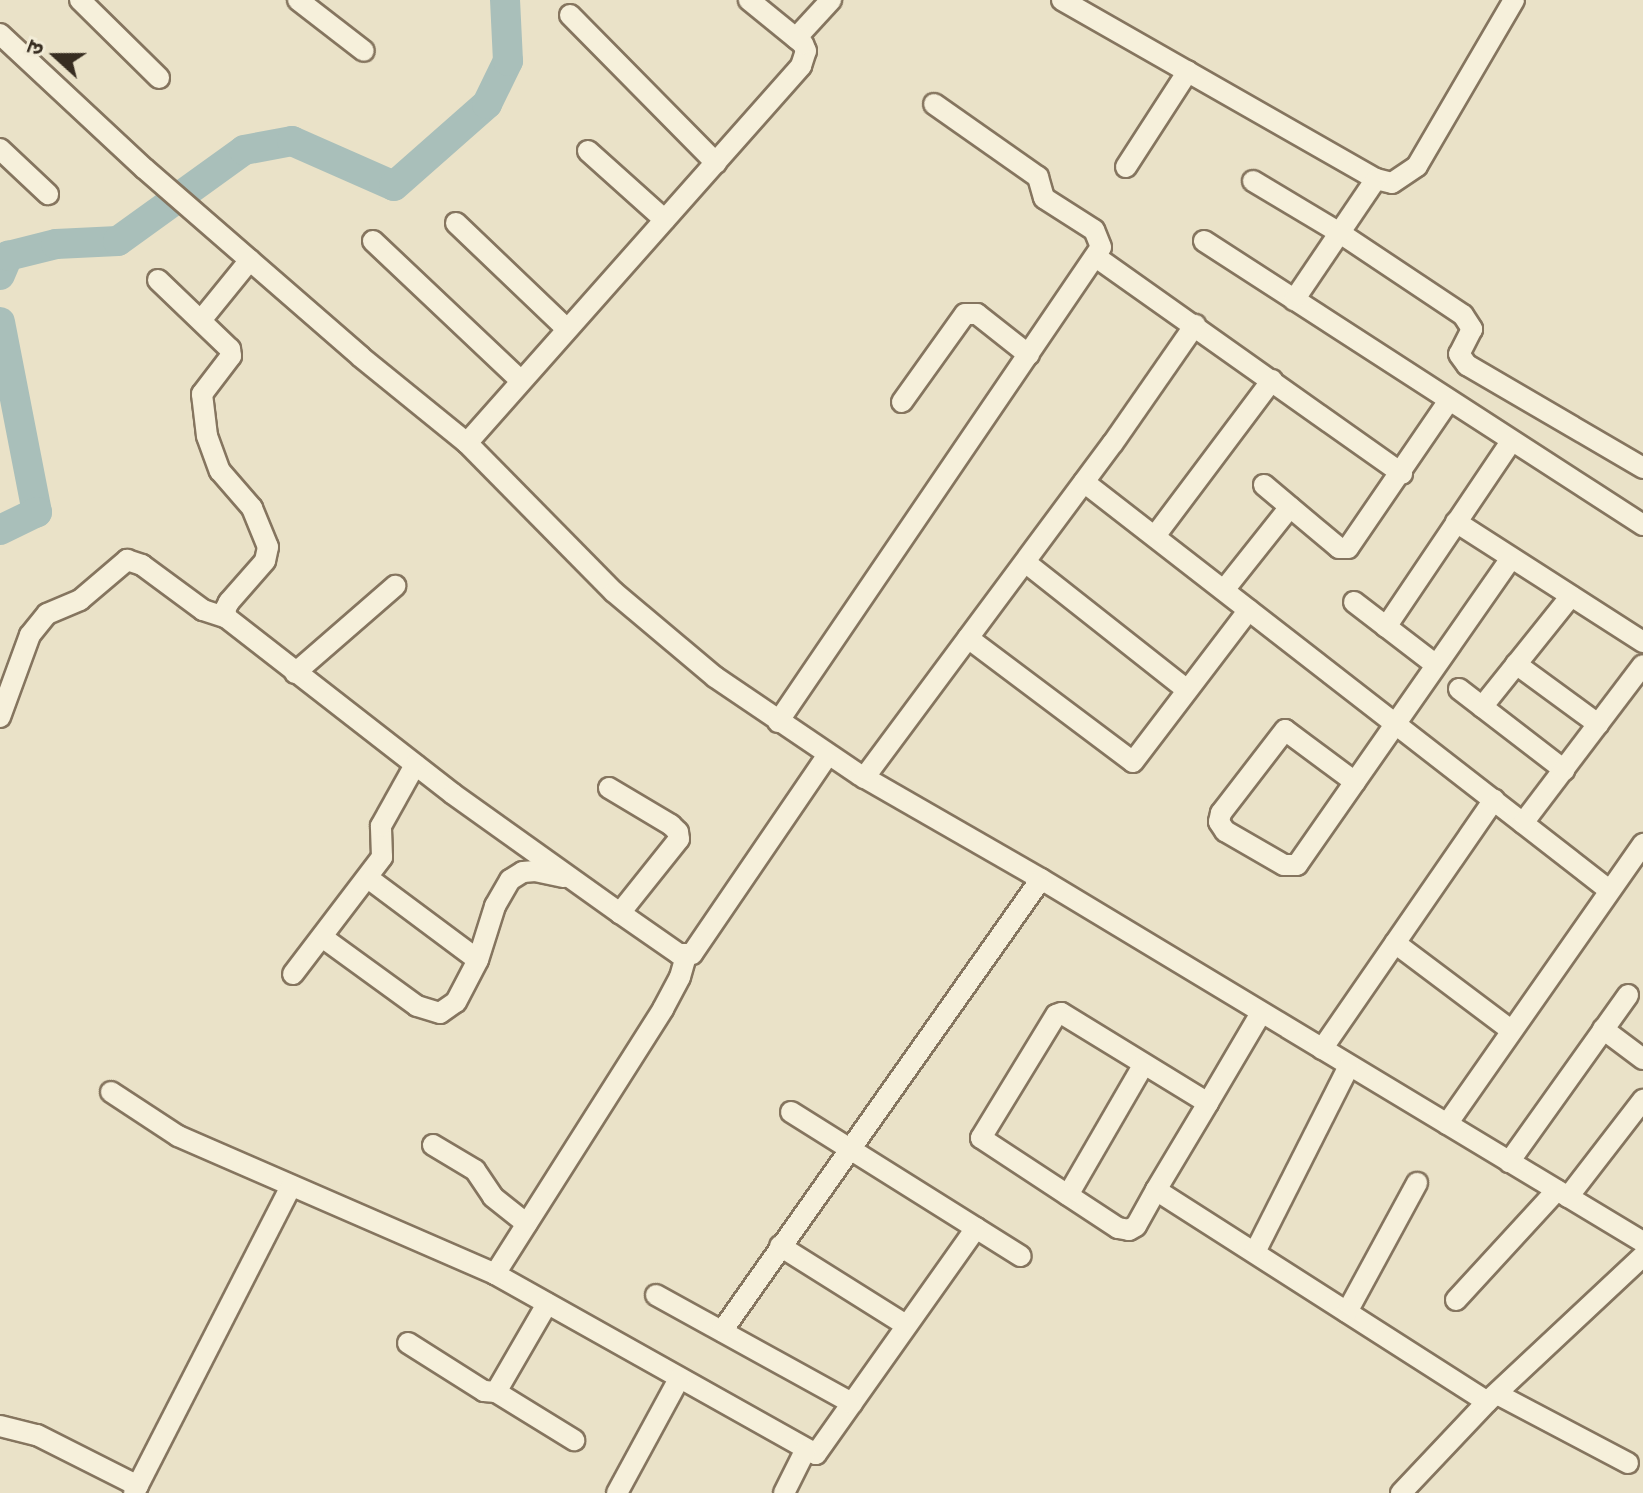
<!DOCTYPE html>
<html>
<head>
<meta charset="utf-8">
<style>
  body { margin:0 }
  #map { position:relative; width:1643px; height:1493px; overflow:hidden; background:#eae2c8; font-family:Literata,"Noto Sans Devanagari",serif }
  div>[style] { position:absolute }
  .river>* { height:30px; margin:-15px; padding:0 15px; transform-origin:15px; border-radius:15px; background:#a9bfba }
  .roads { filter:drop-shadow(2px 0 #85755f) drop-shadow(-2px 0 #85755f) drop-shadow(0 2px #85755f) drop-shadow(0 -2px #85755f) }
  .minor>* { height:20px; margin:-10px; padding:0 10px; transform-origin:10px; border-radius:10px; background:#f6f0db }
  span { translate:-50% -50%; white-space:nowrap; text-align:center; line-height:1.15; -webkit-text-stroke:6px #f2ecd7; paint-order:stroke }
  .north { position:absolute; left:16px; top:16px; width:80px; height:80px; -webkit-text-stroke:6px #f2ecd7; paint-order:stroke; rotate:291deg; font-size:22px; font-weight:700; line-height:32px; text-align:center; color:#372d21 }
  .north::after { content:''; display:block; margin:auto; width:28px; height:36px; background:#372d21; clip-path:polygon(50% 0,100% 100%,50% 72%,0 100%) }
</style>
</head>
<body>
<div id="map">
  <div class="river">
    <i style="left:0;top:275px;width:21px;rotate:-67deg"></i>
    <i style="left:8px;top:256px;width:49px;rotate:-14deg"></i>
    <i style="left:56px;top:244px;width:62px;rotate:-2.8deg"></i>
    <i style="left:118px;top:241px;width:155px;rotate:-35.8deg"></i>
    <i style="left:244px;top:150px;width:49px;rotate:-10.6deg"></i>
    <i style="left:292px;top:141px;width:111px;rotate:23.8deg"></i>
    <i style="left:394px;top:186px;width:124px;rotate:-41.4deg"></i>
    <i style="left:487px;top:104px;width:48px;rotate:-64deg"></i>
    <i style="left:508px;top:61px;width:61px;rotate:-92.8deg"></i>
    <i style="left:0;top:322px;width:194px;rotate:79deg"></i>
    <i style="left:37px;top:512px;width:41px;rotate:154.1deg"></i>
  </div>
  <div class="roads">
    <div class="minor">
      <i style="left:80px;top:0;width:111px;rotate:44.6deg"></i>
      <i style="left:298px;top:0;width:83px;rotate:37.7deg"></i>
      <i style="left:1062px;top:0;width:361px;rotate:29.7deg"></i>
      <i style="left:1376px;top:179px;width:16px;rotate:14deg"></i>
      <i style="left:1392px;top:183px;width:30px;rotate:-34deg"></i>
      <i style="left:1417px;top:166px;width:192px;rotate:-59.7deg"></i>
      <i style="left:570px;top:15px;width:208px;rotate:45.4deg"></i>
      <i style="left:0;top:34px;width:198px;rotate:43deg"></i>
      <i style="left:145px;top:169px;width:286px;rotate:41deg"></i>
      <i style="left:361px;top:357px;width:136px;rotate:39.1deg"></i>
      <i style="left:467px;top:443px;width:209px;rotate:45.4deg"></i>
      <i style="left:614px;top:592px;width:132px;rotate:40.1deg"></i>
      <i style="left:715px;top:677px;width:175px;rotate:34.1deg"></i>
      <i style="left:860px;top:775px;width:209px;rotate:29.9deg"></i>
      <i style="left:1041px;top:879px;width:703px;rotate:31.09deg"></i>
      <i style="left:796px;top:38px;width:52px;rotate:-47.4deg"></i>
      <i style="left:0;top:149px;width:66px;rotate:43.2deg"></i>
      <i style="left:588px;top:151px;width:103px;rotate:41.9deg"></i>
      <i style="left:1126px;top:167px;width:114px;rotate:-57.1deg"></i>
      <i style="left:1253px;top:181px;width:101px;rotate:30.9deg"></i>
      <i style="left:1340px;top:233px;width:148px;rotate:33.7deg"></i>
      <i style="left:1463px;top:315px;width:17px;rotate:57deg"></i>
      <i style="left:1472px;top:329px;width:28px;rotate:117deg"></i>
      <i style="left:1459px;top:354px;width:14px;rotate:54deg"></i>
      <i style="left:1467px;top:365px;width:204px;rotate:30.3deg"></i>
      <i style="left:456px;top:223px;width:153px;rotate:43.7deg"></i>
      <i style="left:373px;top:241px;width:202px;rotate:43.4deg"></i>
      <i style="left:1204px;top:241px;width:523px;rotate:32.9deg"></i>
      <i style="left:1096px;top:257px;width:375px;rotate:35.3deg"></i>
      <i style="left:158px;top:280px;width:100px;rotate:43.8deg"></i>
      <i style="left:230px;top:349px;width:7px;rotate:82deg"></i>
      <i style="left:231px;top:356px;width:48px;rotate:127.3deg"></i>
      <i style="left:202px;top:394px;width:42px;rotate:83.2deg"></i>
      <i style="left:207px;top:436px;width:37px;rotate:70deg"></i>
      <i style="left:220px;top:471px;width:49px;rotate:49.1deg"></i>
      <i style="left:252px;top:508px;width:42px;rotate:67.7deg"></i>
      <i style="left:268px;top:547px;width:14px;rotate:102deg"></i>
      <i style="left:265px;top:561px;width:55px;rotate:131.3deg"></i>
      <i style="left:229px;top:602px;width:9px;rotate:117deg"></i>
      <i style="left:225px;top:610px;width:8px;rotate:76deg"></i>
      <i style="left:227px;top:618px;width:286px;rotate:37.9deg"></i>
      <i style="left:453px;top:794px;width:205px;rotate:35.5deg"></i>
      <i style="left:620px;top:913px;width:72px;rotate:34.8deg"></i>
      <i style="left:679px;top:954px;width:13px"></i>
      <i style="left:692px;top:954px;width:241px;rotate:-55.7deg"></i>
      <i style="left:1294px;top:300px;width:146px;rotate:-55.9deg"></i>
      <i style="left:202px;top:319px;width:76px;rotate:-50.9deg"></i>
      <i style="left:902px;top:402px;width:108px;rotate:-54.4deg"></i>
      <i style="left:965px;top:314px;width:12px"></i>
      <i style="left:977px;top:314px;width:66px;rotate:38.3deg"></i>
      <i style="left:467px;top:443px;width:504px;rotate:-48.46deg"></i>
      <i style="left:801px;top:66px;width:16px;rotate:-72deg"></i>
      <i style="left:806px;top:51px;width:8px;rotate:-113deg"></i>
      <i style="left:803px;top:44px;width:70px;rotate:-140.8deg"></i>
      <i style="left:1084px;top:482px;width:665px;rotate:37.85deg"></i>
      <i style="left:1264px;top:485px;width:98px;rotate:40deg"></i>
      <i style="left:1339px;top:548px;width:9px"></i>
      <i style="left:1348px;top:548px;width:177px;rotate:-55.6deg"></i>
      <i style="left:1456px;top:522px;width:222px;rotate:32.7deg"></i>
      <i style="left:1155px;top:536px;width:195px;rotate:-53.1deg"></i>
      <i style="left:1025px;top:562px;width:206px;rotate:38.3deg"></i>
      <i style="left:1224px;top:590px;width:106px;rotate:-51.5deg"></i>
      <i style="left:1354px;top:602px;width:103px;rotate:37.5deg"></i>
      <i style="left:1386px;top:627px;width:223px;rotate:-56deg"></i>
      <i style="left:968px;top:638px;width:206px;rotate:36.9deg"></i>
      <i style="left:1133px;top:762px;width:191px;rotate:-52.7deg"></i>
      <i style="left:1516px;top:664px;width:102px;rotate:36.2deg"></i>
      <i style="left:295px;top:673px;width:133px;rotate:-41deg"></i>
      <i style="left:1459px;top:689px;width:133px;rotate:37.6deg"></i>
      <i style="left:1482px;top:707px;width:142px;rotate:-51.3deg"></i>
      <i style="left:0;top:717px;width:87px;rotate:-69.9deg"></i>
      <i style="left:30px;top:635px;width:27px;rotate:-51deg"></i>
      <i style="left:47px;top:614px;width:36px;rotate:-23deg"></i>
      <i style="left:80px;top:600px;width:62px;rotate:-40.4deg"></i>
      <i style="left:127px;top:560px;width:16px;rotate:18deg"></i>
      <i style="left:142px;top:565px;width:76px;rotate:36.4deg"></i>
      <i style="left:203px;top:610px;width:25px;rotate:18deg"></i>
      <i style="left:778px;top:722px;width:574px;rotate:-55.78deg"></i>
      <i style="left:1101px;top:247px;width:18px;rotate:-112deg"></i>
      <i style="left:1094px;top:230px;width:59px;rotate:-147.4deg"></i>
      <i style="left:1044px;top:198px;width:22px;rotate:-106deg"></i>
      <i style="left:1038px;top:177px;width:127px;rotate:-144.9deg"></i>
      <i style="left:864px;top:778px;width:417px;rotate:-53.4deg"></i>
      <i style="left:1113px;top:443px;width:144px;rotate:-55.2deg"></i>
      <i style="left:1355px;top:782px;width:87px;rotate:-143.4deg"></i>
      <i style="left:1285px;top:730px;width:105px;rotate:127.6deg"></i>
      <i style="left:1221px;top:813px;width:9px;rotate:103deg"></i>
      <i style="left:1219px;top:822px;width:11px;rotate:56deg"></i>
      <i style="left:1225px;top:831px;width:68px;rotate:30deg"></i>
      <i style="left:1284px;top:865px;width:13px"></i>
      <i style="left:1297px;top:865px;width:374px;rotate:-55.1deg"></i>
      <i style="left:609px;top:788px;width:72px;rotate:30.8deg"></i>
      <i style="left:671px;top:825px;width:10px;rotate:45deg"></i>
      <i style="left:678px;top:832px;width:7px;rotate:82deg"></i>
      <i style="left:679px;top:839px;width:95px;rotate:128.6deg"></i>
      <i style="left:1523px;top:823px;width:198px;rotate:-52.8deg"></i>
      <i style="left:368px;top:878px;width:137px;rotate:36.7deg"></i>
      <i style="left:322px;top:937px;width:117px;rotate:36deg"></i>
      <i style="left:417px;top:1006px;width:24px;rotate:17deg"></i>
      <i style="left:440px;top:1013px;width:19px;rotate:-35deg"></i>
      <i style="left:456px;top:1002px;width:47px;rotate:-62.4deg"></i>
      <i style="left:478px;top:960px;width:57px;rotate:-72.5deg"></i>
      <i style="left:495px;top:906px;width:30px;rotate:-60deg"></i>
      <i style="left:510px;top:880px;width:15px;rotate:-32deg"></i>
      <i style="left:523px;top:872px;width:12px;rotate:-5deg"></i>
      <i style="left:535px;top:871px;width:29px;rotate:12deg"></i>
      <i style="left:1395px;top:943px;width:146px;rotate:36.9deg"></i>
      <i style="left:293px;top:974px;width:147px;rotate:-52.7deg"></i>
      <i style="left:382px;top:857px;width:31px;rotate:-92deg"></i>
      <i style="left:381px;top:826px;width:70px;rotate:-60.9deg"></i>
      <i style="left:1603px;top:1029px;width:50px;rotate:36.9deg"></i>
      <i style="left:1322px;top:1049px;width:303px;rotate:-55.4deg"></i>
      <i style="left:111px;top:1092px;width:80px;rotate:33.3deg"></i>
      <i style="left:178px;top:1136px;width:346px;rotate:23.5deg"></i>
      <i style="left:495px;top:1274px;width:368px;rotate:29.3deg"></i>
      <i style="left:816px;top:1454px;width:277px;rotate:-54.7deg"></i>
      <i style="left:1208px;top:1103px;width:172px;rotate:-148.5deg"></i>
      <i style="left:1061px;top:1013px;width:5px;rotate:158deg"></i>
      <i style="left:1056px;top:1015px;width:144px;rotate:121.4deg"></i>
      <i style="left:981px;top:1138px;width:164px;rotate:33.3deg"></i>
      <i style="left:1118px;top:1228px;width:11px;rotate:10deg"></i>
      <i style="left:1129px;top:1230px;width:8px;rotate:-30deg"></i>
      <i style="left:1136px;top:1226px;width:41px;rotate:-60.9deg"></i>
      <i style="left:1156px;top:1190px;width:101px;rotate:-59.1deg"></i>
      <i style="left:1208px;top:1103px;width:104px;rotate:-59.5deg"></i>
      <i style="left:791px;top:1112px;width:271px;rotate:32.1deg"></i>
      <i style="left:1447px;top:1124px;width:342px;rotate:-55deg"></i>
      <i style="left:433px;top:1145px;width:49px;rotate:30.8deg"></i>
      <i style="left:475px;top:1170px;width:32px;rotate:56deg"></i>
      <i style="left:493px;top:1197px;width:43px;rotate:38.5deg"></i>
      <i style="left:1509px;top:1162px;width:205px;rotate:-54.5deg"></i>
      <i style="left:1156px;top:1190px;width:393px;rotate:32.6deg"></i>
      <i style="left:1068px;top:1195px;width:151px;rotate:-59.9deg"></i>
      <i style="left:1568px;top:1197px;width:123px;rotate:-52.3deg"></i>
      <i style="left:780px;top:1246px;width:149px;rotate:32.1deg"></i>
      <i style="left:1255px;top:1252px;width:208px;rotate:-63.2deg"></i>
      <i style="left:495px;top:1274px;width:314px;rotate:-57.6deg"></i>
      <i style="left:663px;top:1009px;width:36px;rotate:-62deg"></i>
      <i style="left:680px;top:977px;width:22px;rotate:-74deg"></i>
      <i style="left:656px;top:1295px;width:224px;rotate:28.9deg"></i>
      <i style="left:1456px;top:1300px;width:149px;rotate:-47.4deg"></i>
      <i style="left:1347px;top:1312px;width:147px;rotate:-61.5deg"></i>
      <i style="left:722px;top:1331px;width:553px;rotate:-54.79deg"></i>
      <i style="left:408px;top:1343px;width:90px;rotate:32.3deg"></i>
      <i style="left:484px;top:1391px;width:12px;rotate:5deg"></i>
      <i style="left:496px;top:1392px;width:102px;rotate:-59.9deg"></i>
      <i style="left:496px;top:1392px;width:92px;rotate:31.6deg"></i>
      <i style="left:1497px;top:1394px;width:148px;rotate:27.8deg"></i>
      <i style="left:0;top:1426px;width:38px;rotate:14deg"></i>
      <i style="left:37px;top:1435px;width:113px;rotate:26.8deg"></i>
      <i style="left:134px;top:1493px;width:345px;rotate:-62.9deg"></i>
      <i style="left:617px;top:1493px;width:130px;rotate:-61.5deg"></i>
      <i style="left:784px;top:1493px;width:47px;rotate:-63.4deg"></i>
      <i style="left:1401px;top:1493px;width:125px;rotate:-46.6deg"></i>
      <i style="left:1487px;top:1402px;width:214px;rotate:-43.1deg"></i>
    </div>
  </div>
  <div class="north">उ</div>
</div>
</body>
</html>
